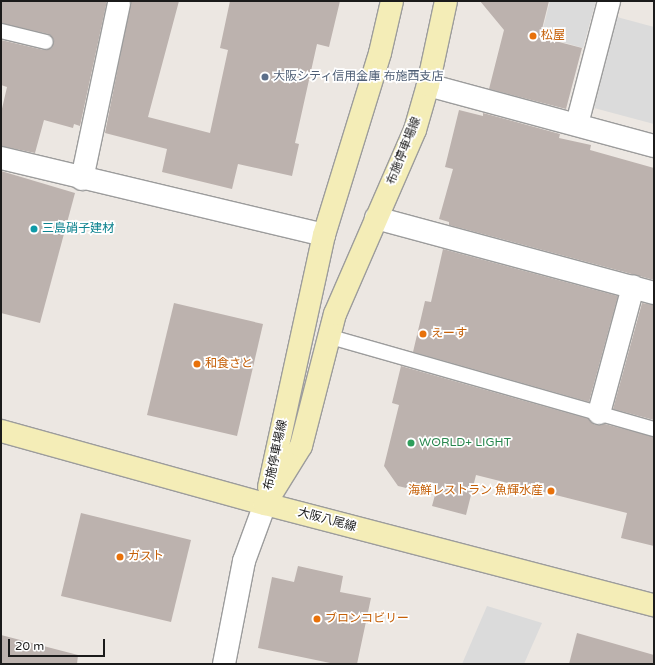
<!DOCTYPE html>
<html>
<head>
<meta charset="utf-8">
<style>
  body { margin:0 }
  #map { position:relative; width:655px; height:665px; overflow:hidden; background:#ece7e2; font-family:"Varela Round","Noto Sans JP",sans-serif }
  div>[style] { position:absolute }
  .parking>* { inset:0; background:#dbdbdb }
  .building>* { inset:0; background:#bcb2ae }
  .roads { filter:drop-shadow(1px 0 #9c9c9c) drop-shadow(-1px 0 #9c9c9c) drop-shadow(0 1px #9c9c9c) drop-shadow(0 -1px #9c9c9c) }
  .service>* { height:14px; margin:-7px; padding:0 7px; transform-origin:7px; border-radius:7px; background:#fff }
  .minor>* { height:22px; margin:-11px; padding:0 11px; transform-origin:11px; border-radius:11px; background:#fff }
  .tertiary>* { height:22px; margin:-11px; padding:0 11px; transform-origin:11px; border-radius:11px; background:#fff }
  .secondary>* { height:22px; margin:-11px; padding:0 11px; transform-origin:11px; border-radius:11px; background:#f4edb7 }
  .dots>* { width:11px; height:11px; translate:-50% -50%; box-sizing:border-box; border:2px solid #fff; border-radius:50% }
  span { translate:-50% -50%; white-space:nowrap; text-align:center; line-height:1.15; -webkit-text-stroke:3.5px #fff; paint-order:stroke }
  .food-label { font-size:12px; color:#c56008 }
  .left { translate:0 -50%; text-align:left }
  .right { translate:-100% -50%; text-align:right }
  .service-label { font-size:12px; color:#4e5e75 }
  .street-label { font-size:12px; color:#1b1b1b }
  .culture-label { font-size:12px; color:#0d838f }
  .leisure-label { font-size:12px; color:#27864d }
  .frame { position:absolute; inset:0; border:2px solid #1b1b1b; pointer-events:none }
  .scale { position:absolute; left:8px; top:639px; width:97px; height:18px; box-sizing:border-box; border:2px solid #1b1b1b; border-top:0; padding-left:5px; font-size:12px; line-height:14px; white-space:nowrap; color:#1b1b1b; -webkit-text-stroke:3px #fff; paint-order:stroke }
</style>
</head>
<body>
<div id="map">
  <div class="parking">
    <i style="clip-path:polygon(550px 1px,596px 1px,583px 48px,541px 36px)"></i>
    <i style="clip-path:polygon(617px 17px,654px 27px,654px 124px,594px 108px)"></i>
    <i style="clip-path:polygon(487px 606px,542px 623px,524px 664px,462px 664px)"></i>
  </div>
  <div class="building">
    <i style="clip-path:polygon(1px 1px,107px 1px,80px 126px,74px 124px,73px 128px,44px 120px,35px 153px,1px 146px,1px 113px,7px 87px,1px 85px,1px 40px,44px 50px,52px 48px,54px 40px,48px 34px,1px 23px)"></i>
    <i style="clip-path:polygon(131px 1px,179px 1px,148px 117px,210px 133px,228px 50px,220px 48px,230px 1px,340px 1px,329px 47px,317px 44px,295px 143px,299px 144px,292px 176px,238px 164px,232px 189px,162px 172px,167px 149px,105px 133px)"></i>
    <i style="clip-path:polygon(480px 1px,549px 1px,540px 37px,582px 48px,566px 109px,489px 89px,504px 30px)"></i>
    <i style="clip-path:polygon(459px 110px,483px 116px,483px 113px,560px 134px,559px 138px,591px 145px,590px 150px,654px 168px,654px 280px,449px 225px,449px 222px,439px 219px,453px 169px,445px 167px)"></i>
    <i style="clip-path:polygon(1px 171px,75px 193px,40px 323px,1px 313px)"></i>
    <i style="clip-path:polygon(443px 249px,618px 296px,589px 402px,413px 352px,425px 301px,431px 302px)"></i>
    <i style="clip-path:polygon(174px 303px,263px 324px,237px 436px,147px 415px)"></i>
    <i style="clip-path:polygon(642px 303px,654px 305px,654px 420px,613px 409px)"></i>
    <i style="clip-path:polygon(401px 366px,589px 419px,595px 425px,605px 424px,654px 437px,654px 546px,621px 538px,627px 513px,476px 475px,466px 515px,432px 506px,435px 495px,398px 486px,384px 466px,399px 405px,392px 403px)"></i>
    <i style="clip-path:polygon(81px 513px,191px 540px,171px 622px,61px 596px)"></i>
    <i style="clip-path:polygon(298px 566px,343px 576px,340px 592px,371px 598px,357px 664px,335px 664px,258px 648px,272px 577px,294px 582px)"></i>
    <i style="clip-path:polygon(577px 633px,654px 655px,654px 664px,569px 664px)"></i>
    <i style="clip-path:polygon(1px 635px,78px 655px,77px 664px,1px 664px)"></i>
  </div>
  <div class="roads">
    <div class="service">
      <i style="left:1px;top:31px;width:46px;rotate:13.7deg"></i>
      <i style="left:327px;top:336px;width:340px;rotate:15.9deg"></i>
    </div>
    <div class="minor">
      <i style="left:428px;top:85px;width:234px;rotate:15.1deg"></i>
      <i style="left:577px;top:124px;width:127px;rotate:-75.4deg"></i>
      <i style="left:1px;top:158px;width:332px;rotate:13.4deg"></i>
      <i style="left:82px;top:179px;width:179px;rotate:-78.1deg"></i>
      <i style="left:376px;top:218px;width:288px;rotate:15.1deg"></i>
      <i style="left:599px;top:413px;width:131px;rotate:-74.9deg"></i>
    </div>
    <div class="tertiary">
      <i style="left:224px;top:664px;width:105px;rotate:-79deg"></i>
      <i style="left:244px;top:561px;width:61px;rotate:-69.8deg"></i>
    </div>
    <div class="secondary">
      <i style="left:1px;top:431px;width:274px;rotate:15.5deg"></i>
      <i style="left:265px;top:504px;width:402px;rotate:14.6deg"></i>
      <i style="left:269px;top:487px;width:258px;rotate:-77.7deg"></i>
      <i style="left:324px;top:235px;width:190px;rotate:-72.9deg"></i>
      <i style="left:380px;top:53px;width:53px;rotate:-77deg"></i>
      <i style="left:265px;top:504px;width:68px;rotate:-58.2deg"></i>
      <i style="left:301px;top:446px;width:136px;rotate:-75.6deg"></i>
      <i style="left:335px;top:314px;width:201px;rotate:-66.5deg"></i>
      <i style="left:415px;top:130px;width:47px;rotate:-73.9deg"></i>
      <i style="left:428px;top:85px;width:86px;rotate:-77.9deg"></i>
    </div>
  </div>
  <div class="dots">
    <i style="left:533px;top:36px;background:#e8710a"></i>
    <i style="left:265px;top:77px;background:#5c6f8a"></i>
    <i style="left:34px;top:229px;background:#0f9aa8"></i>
    <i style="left:423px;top:334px;background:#e8710a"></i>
    <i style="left:197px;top:364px;background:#e8710a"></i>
    <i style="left:411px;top:443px;background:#2e9e5b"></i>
    <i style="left:551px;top:491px;background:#e8710a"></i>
    <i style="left:120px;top:557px;background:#e8710a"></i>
    <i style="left:317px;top:619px;background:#e8710a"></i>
  </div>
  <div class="food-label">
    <span class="left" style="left:541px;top:36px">松屋</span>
    <span class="left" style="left:431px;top:334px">えーす</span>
    <span class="left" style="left:205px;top:364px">和食さと</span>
    <span class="right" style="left:543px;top:491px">海鮮レストラン 魚輝水産</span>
    <span class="left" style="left:128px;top:557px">ガスト</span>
    <span class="left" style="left:325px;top:619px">ブロンコビリー</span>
  </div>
  <div class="service-label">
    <span class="left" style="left:273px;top:77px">大阪シティ信用金庫 布施西支店</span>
  </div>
  <div class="street-label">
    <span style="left:404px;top:151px;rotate:-68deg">布施停車場線</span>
    <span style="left:276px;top:455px;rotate:-78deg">布施停車場線</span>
    <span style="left:327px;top:520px;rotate:15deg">大阪八尾線</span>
  </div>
  <div class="culture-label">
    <span class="left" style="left:42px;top:229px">三島硝子建材</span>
  </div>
  <div class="leisure-label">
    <span class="left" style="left:419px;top:443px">WORLD+ LIGHT</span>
  </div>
  <div class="frame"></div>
  <div class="scale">20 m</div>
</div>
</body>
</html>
